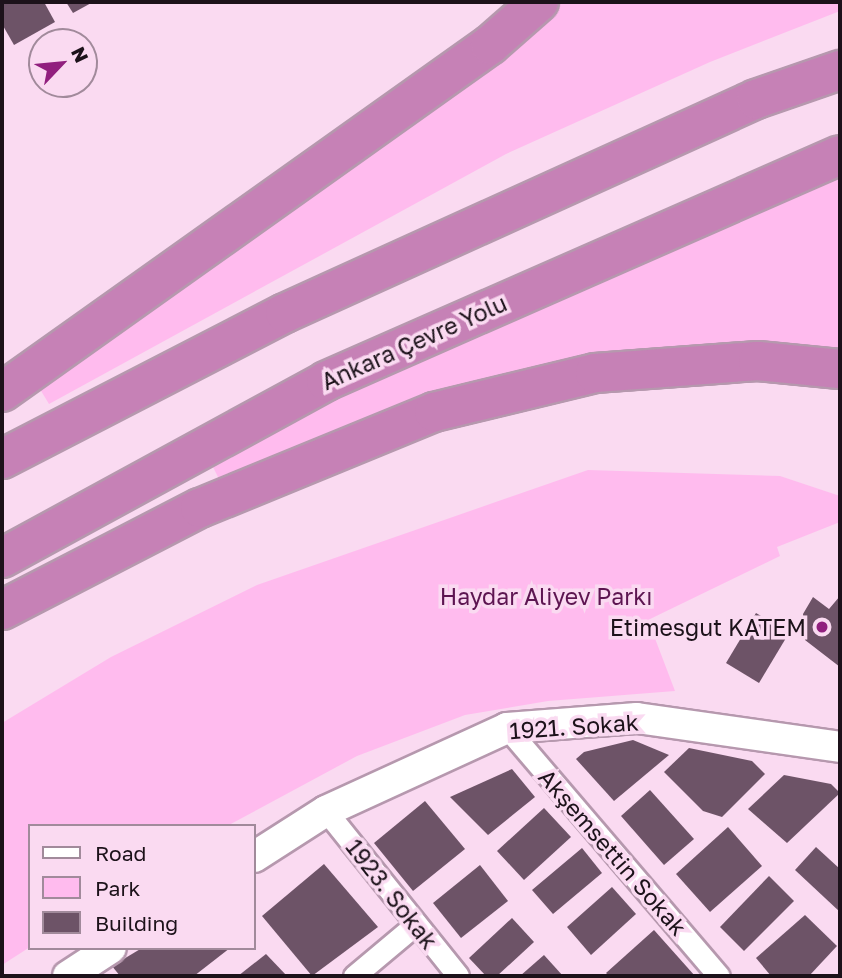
<!DOCTYPE html>
<html>
<head>
<meta charset="utf-8">
<style>
  body { margin:0 }
  #map { position:relative; width:842px; height:978px; overflow:hidden; background:#fadaf1; font-family:"Golos Text",sans-serif }
  div>[style] { position:absolute }
  .green>* { inset:0; background:#fbe }
  .building>* { inset:0; background:#6d5367 }
  .roads { filter:drop-shadow(2px 0 #b698ae) drop-shadow(-2px 0 #b698ae) drop-shadow(0 2px #b698ae) drop-shadow(0 -2px #b698ae) }
  .street>* { height:21px; margin:-10.5px; padding:0 10.5px; transform-origin:10.5px; border-radius:10.5px; background:#fff }
  .secondary>* { height:30px; margin:-15px; padding:0 15px; transform-origin:15px; border-radius:15px; background:#fff }
  .highway>* { height:38px; margin:-19px; padding:0 19px; transform-origin:19px; border-radius:19px; background:#c681b6 }
  .dots>* { width:19px; height:19px; translate:-50% -50%; box-sizing:border-box; border:4px solid #fadaf1; border-radius:50% }
  span { translate:-50% -50%; white-space:nowrap; text-align:center; line-height:1.15; -webkit-text-stroke:7px #fadaf1; paint-order:stroke }
  .street-label { font-size:23px; color:#1c121a }
  .park-label { font-size:23px; color:#5d1551 }
  .poi-label { font-size:23px; color:#1c121a }
  .right { translate:-100% -50%; text-align:right }
  .frame { position:absolute; inset:0; border:4px solid #1c121a; pointer-events:none }
  .legend { position:absolute; left:28px; top:824px; width:228px; height:126px; box-sizing:border-box; background:#fadaf1; border:2px solid #a18a9b; margin:0; padding:9px 12px; list-style:none; font-size:21px; color:#1c121a }
  .legend li { display:flex; align-items:center; gap:14px; height:35px }
  .legend b { width:35px; border:2px solid #a18a9b }
  .north { position:absolute; left:28px; top:28px; width:70px; height:70px; box-sizing:border-box; background:#fadaf1; border:2px solid #a18a9b; border-radius:50%; rotate:64deg; font-size:19px; font-weight:700; line-height:28px; text-align:center; color:#1c121a }
  .north::after { content:''; display:block; margin:auto; width:24px; height:32px; background:#911f7e; clip-path:polygon(50% 0,100% 100%,50% 72%,0 100%) }
</style>
</head>
<body>
<div id="map">
  <div class="green">
    <i style="clip-path:polygon(556px 2px,840px 2px,840px 11px,710px 62px,506px 154px,49px 404px,35px 381px)"></i>
    <i style="clip-path:polygon(840px 165px,840px 361px,726px 349px,222px 485px,211px 463px,335px 397px)"></i>
    <i style="clip-path:polygon(588px 470px,780px 476px,840px 496px,840px 522px,777px 547px,780px 556px,648px 620px,675px 691px,548px 701px,465px 715px,357px 756px,227px 826px,30px 826px,30px 947px,2px 965px,2px 723px,111px 657px,257px 585px)"></i>
  </div>
  <div class="building">
    <i style="clip-path:polygon(2px 2px,44px 2px,55px 22px,14px 45px,2px 24px)"></i>
    <i style="clip-path:polygon(66px 2px,93px 2px,73px 13px)"></i>
    <i style="clip-path:polygon(840px 596px,840px 667px,805px 640px,803px 614px,813px 597px,829px 609px)"></i>
    <i style="clip-path:polygon(756px 613px,789px 633px,759px 683px,726px 663px)"></i>
    <i style="clip-path:polygon(633px 740px,669px 755px,614px 801px,576px 759px,584px 752px)"></i>
    <i style="clip-path:polygon(689px 748px,752px 761px,765px 774px,722px 817px,703px 811px,664px 772px)"></i>
    <i style="clip-path:polygon(512px 769px,535px 797px,488px 835px,450px 797px)"></i>
    <i style="clip-path:polygon(784px 775px,831px 784px,840px 793px,787px 843px,748px 809px)"></i>
    <i style="clip-path:polygon(650px 790px,694px 839px,664px 865px,621px 816px)"></i>
    <i style="clip-path:polygon(425px 801px,465px 849px,413px 891px,374px 843px)"></i>
    <i style="clip-path:polygon(544px 808px,571px 837px,524px 880px,497px 851px)"></i>
    <i style="clip-path:polygon(728px 827px,762px 866px,710px 912px,676px 874px)"></i>
    <i style="clip-path:polygon(816px 847px,840px 869px,840px 912px,795px 870px)"></i>
    <i style="clip-path:polygon(582px 848px,602px 873px,553px 914px,532px 890px)"></i>
    <i style="clip-path:polygon(324px 864px,378px 927px,312px 976px,262px 916px)"></i>
    <i style="clip-path:polygon(480px 865px,508px 901px,461px 938px,433px 903px)"></i>
    <i style="clip-path:polygon(769px 876px,794px 901px,744px 951px,720px 927px)"></i>
    <i style="clip-path:polygon(612px 887px,636px 914px,591px 955px,567px 927px)"></i>
    <i style="clip-path:polygon(805px 915px,837px 946px,809px 976px,771px 976px,756px 958px)"></i>
    <i style="clip-path:polygon(512px 918px,534px 942px,497px 976px,486px 976px,469px 958px)"></i>
    <i style="clip-path:polygon(654px 930px,695px 976px,609px 976px,606px 973px)"></i>
    <i style="clip-path:polygon(142px 948px,230px 948px,194px 976px,120px 976px,112px 966px)"></i>
    <i style="clip-path:polygon(266px 954px,287px 976px,238px 976px)"></i>
    <i style="clip-path:polygon(544px 955px,563px 976px,520px 976px)"></i>
  </div>
  <div class="roads">
    <div class="street">
      <i style="left:507px;top:728px;width:326px;rotate:49.5deg"></i>
      <i style="left:326px;top:811px;width:211px;rotate:51.3deg"></i>
      <i style="left:354px;top:976px;width:81px;rotate:-40deg"></i>
    </div>
    <div class="secondary">
      <i style="left:254px;top:857px;width:85px;rotate:-32.6deg"></i>
      <i style="left:326px;top:811px;width:199px;rotate:-24.6deg"></i>
      <i style="left:507px;top:728px;width:130px;rotate:-4.4deg"></i>
      <i style="left:637px;top:718px;width:205px;rotate:8.1deg"></i>
      <i style="left:68px;top:976px;width:51px;rotate:-33.1deg"></i>
    </div>
    <div class="highway">
      <i style="left:2px;top:392px;width:599px;rotate:-35.42deg"></i>
      <i style="left:490px;top:45px;width:65px;rotate:-41.3deg"></i>
      <i style="left:2px;top:459px;width:318px;rotate:-27.3deg"></i>
      <i style="left:285px;top:313px;width:517px;rotate:-24.43deg"></i>
      <i style="left:756px;top:99px;width:89px;rotate:-19deg"></i>
      <i style="left:2px;top:558px;width:369px;rotate:-28.6deg"></i>
      <i style="left:326px;top:381px;width:561px;rotate:-23.73deg"></i>
      <i style="left:2px;top:610px;width:223px;rotate:-27.3deg"></i>
      <i style="left:200px;top:508px;width:253px;rotate:-22.3deg"></i>
      <i style="left:434px;top:412px;width:166px;rotate:-13.6deg"></i>
      <i style="left:595px;top:373px;width:163px;rotate:-4.2deg"></i>
      <i style="left:758px;top:361px;width:82px;rotate:5.6deg"></i>
    </div>
  </div>
  <div class="dots">
    <i style="left:822px;top:627px;background:#911f7e"></i>
  </div>
  <div class="street-label">
    <span style="left:414px;top:342px;rotate:-24deg">Ankara Çevre Yolu</span>
    <span style="left:574px;top:726px;rotate:-4deg">1921. Sokak</span>
    <span style="left:613px;top:852px;rotate:49deg">Akşemsettin Sokak</span>
    <span style="left:392px;top:894px;rotate:52deg">1923. Sokak</span>
  </div>
  <div class="park-label">
    <span style="left:546px;top:596px">Haydar Aliyev Parkı</span>
  </div>
  <div class="poi-label">
    <span class="right" style="left:806px;top:627px">Etimesgut KATEM</span>
  </div>
  <div class="frame"></div>
  <ul class="legend">
  <li><b style="height:9px;background:#fff"></b>Road</li>
  <li><b style="height:19px;background:#fbe"></b>Park</li>
  <li><b style="height:19px;background:#6d5367"></b>Building</li>
  </ul>
  <div class="north">N</div>
</div>
</body>
</html>
